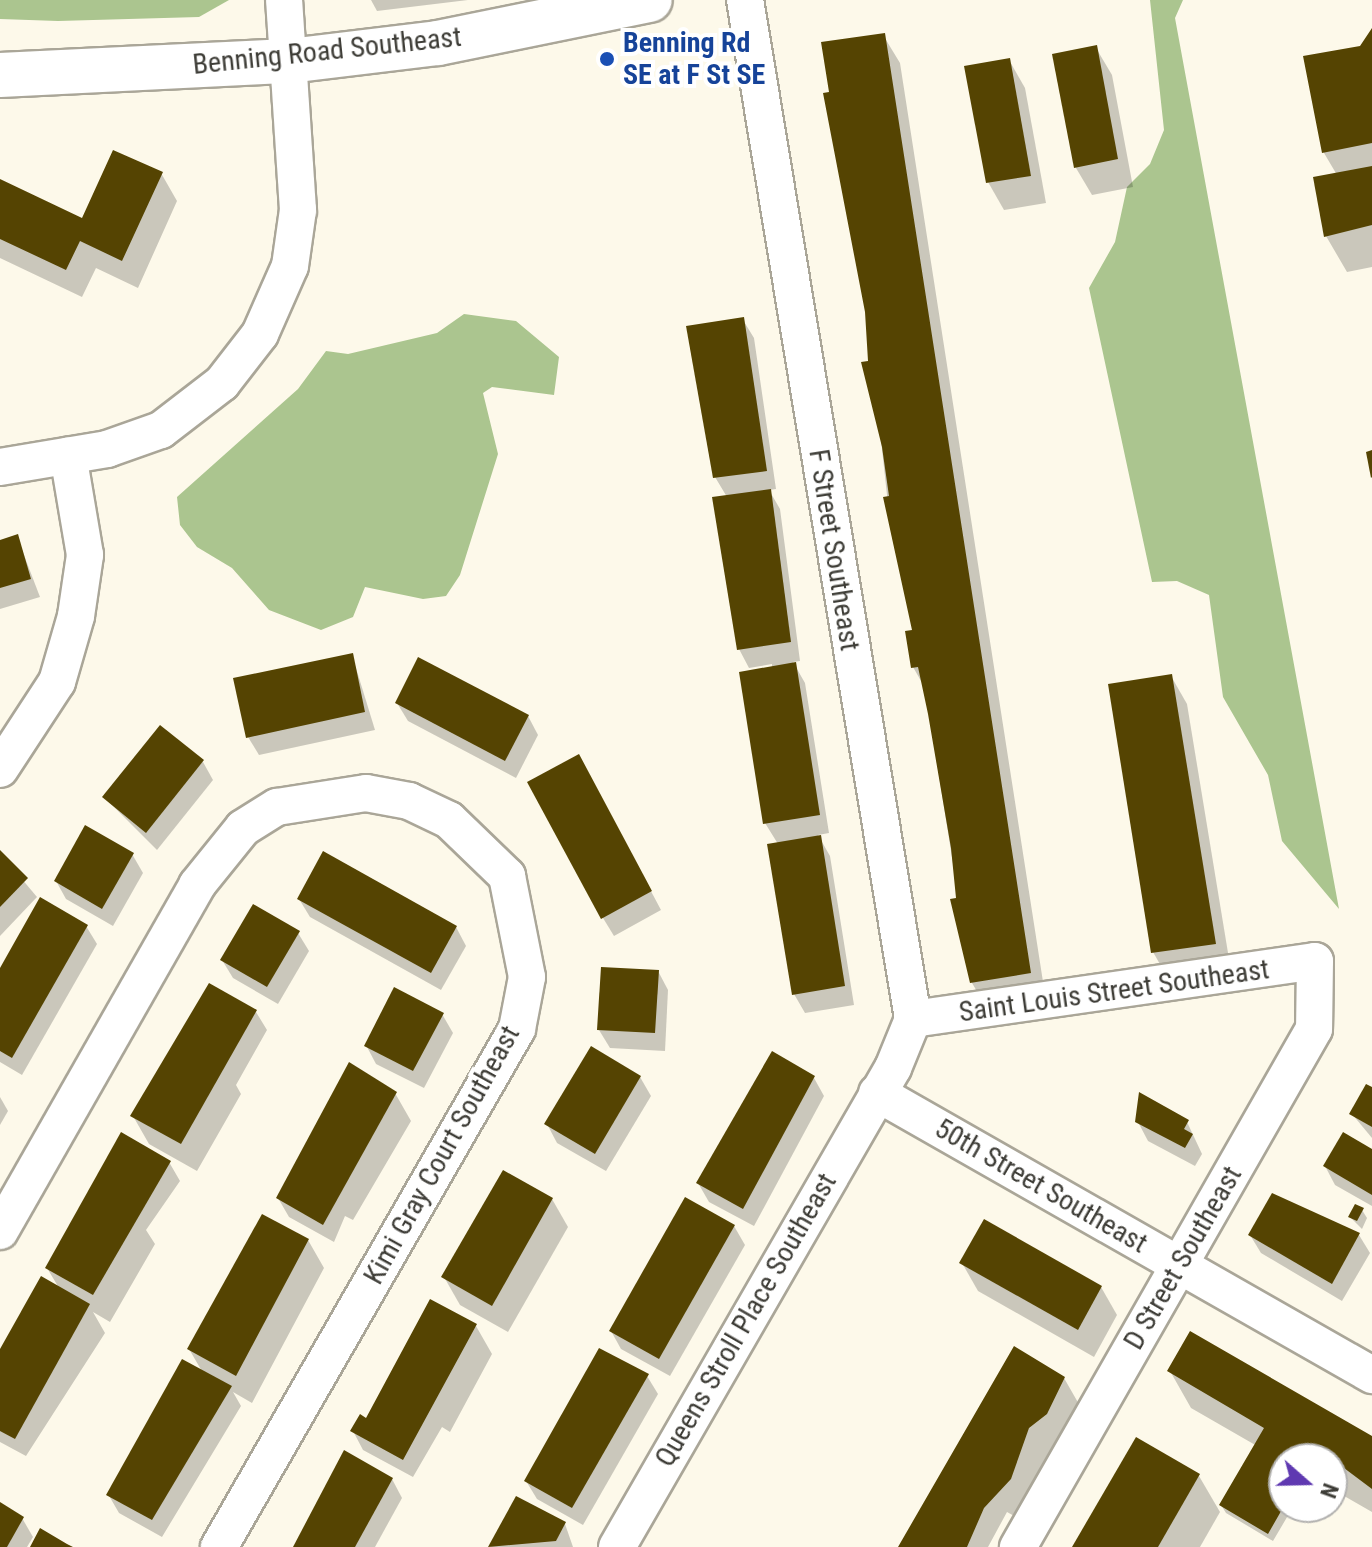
<!DOCTYPE html>
<html>
<head>
<meta charset="utf-8">
<style>
  body { margin:0 }
  #map { position:relative; width:1372px; height:1547px; overflow:hidden; background:#fdf9ea; font-family:"Roboto Condensed",sans-serif }
  div>[style] { position:absolute }
  .forest>* { inset:0; background:#abc58f }
  .shadow>* { inset:0; background:#0003 }
  .building>* { inset:0; background:#554402 }
  .roads { filter:drop-shadow(2px 0 #aaa698) drop-shadow(-2px 0 #aaa698) drop-shadow(0 2px #aaa698) drop-shadow(0 -2px #aaa698) }
  .minor>* { height:36px; margin:-18px; padding:0 18px; transform-origin:18px; border-radius:18px; background:#fff }
  .major>* { height:44px; margin:-22px; padding:0 22px; transform-origin:22px; border-radius:22px; background:#fff }
  .dots>* { width:22px; height:22px; translate:-50% -50%; box-sizing:border-box; border:4px solid #fff; border-radius:50% }
  span { translate:-50% -50%; white-space:nowrap; text-align:center; line-height:1.15; -webkit-text-stroke:8px #fff; paint-order:stroke }
  .transit-label { font-size:28px; color:#164399; font-weight:700 }
  .left { translate:0 -50%; text-align:left }
  .street-label { font-size:28px; color:#3e3d37 }
  .north { position:absolute; left:1268px; top:1443px; width:80px; height:80px; box-sizing:border-box; background:#fff; border:2px solid #b2b1af; border-radius:50%; rotate:110deg; font-size:22px; font-weight:700; line-height:32px; text-align:center; color:#3e3d37 }
  .north::after { content:''; display:block; margin:auto; width:28px; height:36px; background:#5f39b1; clip-path:polygon(50% 0,100% 100%,50% 72%,0 100%) }
</style>
</head>
<body>
<div id="map">
  <div class="forest">
    <i style="clip-path:polygon(0 0,229px 0,199px 17px,58px 21px,0 19px)"></i>
    <i style="clip-path:polygon(1150px 0,1183px 0,1175px 18px,1339px 909px,1282px 841px,1268px 775px,1223px 697px,1209px 595px,1177px 581px,1152px 582px,1089px 288px,1115px 242px,1127px 187px,1150px 164px,1164px 130px)"></i>
    <i style="clip-path:polygon(464px 314px,516px 321px,559px 357px,554px 395px,492px 387px,483px 393px,498px 454px,460px 575px,446px 596px,423px 599px,365px 587px,353px 617px,321px 630px,269px 610px,232px 568px,197px 547px,180px 525px,177px 497px,298px 389px,326px 351px,348px 354px,437px 333px)"></i>
  </div>
  <div class="shadow">
    <i style="clip-path:polygon(371px 0,468px 0,377px 11px)"></i>
    <i style="clip-path:polygon(1372px 32px,1372px 267px,1347px 272px,1326px 236px,1337px 175px,1324px 153px,1305px 57px,1361px 48px)"></i>
    <i style="clip-path:polygon(883px 35px,900px 63px,1046px 1001px,988px 1010px,972px 983px,925px 688px,913px 667px,914px 632px,891px 532px,867px 311px,832px 94px)"></i>
    <i style="clip-path:polygon(1096px 48px,1112px 75px,1133px 187px,1092px 195px,1076px 168px)"></i>
    <i style="clip-path:polygon(1009px 60px,1025px 88px,1046px 203px,1004px 210px,988px 182px)"></i>
    <i style="clip-path:polygon(161px 173px,177px 201px,138px 288px,96px 268px,82px 297px,0 258px,0 181px,83px 221px)"></i>
    <i style="clip-path:polygon(743px 320px,754px 338px,776px 489px,769px 490px,780px 509px,800px 661px,793px 662px,805px 683px,829px 833px,818px 835px,830px 856px,854px 1005px,805px 1013px,794px 994px,778px 844px,765px 823px,772px 664px,749px 668px,739px 649px,727px 497px,715px 477px)"></i>
    <i style="clip-path:polygon(17px 537px,40px 597px,0 609px,0 542px)"></i>
    <i style="clip-path:polygon(352px 655px,375px 730px,259px 755px,248px 737px)"></i>
    <i style="clip-path:polygon(1171px 676px,1187px 704px,1231px 971px,1169px 980px,1153px 952px)"></i>
    <i style="clip-path:polygon(397px 703px,528px 716px,538px 735px,516px 778px,408px 721px)"></i>
    <i style="clip-path:polygon(203px 762px,213px 780px,157px 850px,104px 797px)"></i>
    <i style="clip-path:polygon(589px 775px,661px 910px,614px 936px,603px 918px)"></i>
    <i style="clip-path:polygon(0 853px,37px 897px,0 936px)"></i>
    <i style="clip-path:polygon(132px 854px,143px 873px,113px 926px,66px 899px,56px 881px)"></i>
    <i style="clip-path:polygon(299px 899px,456px 927px,466px 946px,441px 990px,310px 917px)"></i>
    <i style="clip-path:polygon(86px 926px,97px 944px,22px 1075px,0 1062px,0 972px)"></i>
    <i style="clip-path:polygon(298px 933px,309px 951px,278px 1004px,233px 978px,222px 960px)"></i>
    <i style="clip-path:polygon(658px 971px,668px 990px,665px 1051px,610px 1048px,599px 1030px)"></i>
    <i style="clip-path:polygon(256px 1012px,267px 1030px,236px 1085px,241px 1094px,197px 1171px,149px 1144px,133px 1116px)"></i>
    <i style="clip-path:polygon(442px 1014px,453px 1033px,424px 1088px,376px 1064px,366px 1045px)"></i>
    <i style="clip-path:polygon(640px 1077px,651px 1096px,606px 1171px,557px 1143px,547px 1124px)"></i>
    <i style="clip-path:polygon(814px 1078px,824px 1096px,754px 1226px,709px 1202px,698px 1183px)"></i>
    <i style="clip-path:polygon(1372px 1089px,1372px 1138px,1352px 1114px)"></i>
    <i style="clip-path:polygon(395px 1093px,411px 1121px,353px 1220px,345px 1216px,334px 1242px,289px 1217px,278px 1198px)"></i>
    <i style="clip-path:polygon(0 1097px,8px 1111px,0 1125px)"></i>
    <i style="clip-path:polygon(1138px 1122px,1187px 1122px,1202px 1154px,1195px 1166px,1148px 1141px)"></i>
    <i style="clip-path:polygon(1372px 1151px,1372px 1206px,1335px 1185px,1325px 1166px)"></i>
    <i style="clip-path:polygon(169px 1162px,180px 1181px,146px 1230px,155px 1244px,110px 1322px,93px 1312px,105px 1333px,26px 1456px,0 1442px,0 1354px,59px 1288px,47px 1268px)"></i>
    <i style="clip-path:polygon(1273px 1195px,1359px 1235px,1370px 1253px,1342px 1301px,1261px 1253px,1250px 1235px)"></i>
    <i style="clip-path:polygon(552px 1199px,568px 1227px,508px 1332px,460px 1305px,444px 1277px)"></i>
    <i style="clip-path:polygon(1362px 1210px,1367px 1218px,1362px 1229px,1350px 1217px)"></i>
    <i style="clip-path:polygon(734px 1226px,745px 1245px,670px 1376px,621px 1349px,611px 1331px)"></i>
    <i style="clip-path:polygon(308px 1240px,324px 1268px,252px 1403px,233px 1392px,241px 1406px,162px 1537px,119px 1513px,108px 1494px,203px 1373px,189px 1349px)"></i>
    <i style="clip-path:polygon(962px 1263px,1101px 1287px,1117px 1315px,1094px 1357px,978px 1291px)"></i>
    <i style="clip-path:polygon(476px 1326px,492px 1354px,450px 1432px,442px 1427px,413px 1477px,363px 1450px,353px 1431px)"></i>
    <i style="clip-path:polygon(1170px 1371px,1372px 1438px,1372px 1512px,1332px 1489px,1332px 1459px,1284px 1459px,1284px 1507px,1293px 1507px,1273px 1541px,1226px 1513px,1221px 1505px,1257px 1446px,1191px 1408px)"></i>
    <i style="clip-path:polygon(647px 1376px,658px 1394px,583px 1525px,537px 1499px,526px 1481px)"></i>
    <i style="clip-path:polygon(1064px 1378px,1080px 1406px,1016px 1517px,1007px 1512px,988px 1547px,904px 1547px)"></i>
    <i style="clip-path:polygon(1199px 1476px,1220px 1512px,1200px 1547px,1074px 1547px)"></i>
    <i style="clip-path:polygon(392px 1479px,402px 1498px,375px 1547px,295px 1547px)"></i>
    <i style="clip-path:polygon(517px 1499px,565px 1524px,573px 1547px,490px 1547px)"></i>
    <i style="clip-path:polygon(0 1506px,22px 1518px,33px 1537px,27px 1547px,0 1547px)"></i>
  </div>
  <div class="building">
    <i style="clip-path:polygon(1372px 28px,1372px 143px,1322px 153px,1303px 56px,1360px 46px)"></i>
    <i style="clip-path:polygon(885px 33px,1031px 973px,970px 983px,950px 899px,956px 898px,951px 848px,928px 714px,918px 667px,911px 668px,905px 631px,912px 630px,883px 497px,889px 496px,882px 447px,861px 362px,868px 361px,865px 312px,823px 93px,829px 92px,821px 42px)"></i>
    <i style="clip-path:polygon(1097px 45px,1118px 159px,1074px 168px,1052px 54px)"></i>
    <i style="clip-path:polygon(1010px 58px,1031px 176px,986px 183px,964px 66px)"></i>
    <i style="clip-path:polygon(113px 150px,163px 172px,122px 261px,80px 241px,66px 270px,0 239px,0 179px,82px 218px)"></i>
    <i style="clip-path:polygon(1372px 166px,1372px 225px,1324px 237px,1313px 177px)"></i>
    <i style="clip-path:polygon(744px 317px,767px 471px,713px 478px,686px 326px)"></i>
    <i style="clip-path:polygon(1372px 450px,1372px 477px,1371px 478px,1366px 452px)"></i>
    <i style="clip-path:polygon(771px 489px,791px 642px,737px 650px,712px 497px)"></i>
    <i style="clip-path:polygon(18px 534px,31px 579px,0 588px,0 540px)"></i>
    <i style="clip-path:polygon(353px 653px,365px 712px,246px 738px,233px 678px)"></i>
    <i style="clip-path:polygon(418px 657px,529px 715px,505px 761px,395px 703px)"></i>
    <i style="clip-path:polygon(796px 662px,820px 815px,763px 824px,739px 672px)"></i>
    <i style="clip-path:polygon(1172px 674px,1216px 944px,1151px 953px,1108px 684px)"></i>
    <i style="clip-path:polygon(160px 725px,204px 760px,146px 833px,102px 797px)"></i>
    <i style="clip-path:polygon(579px 754px,652px 891px,601px 919px,527px 782px)"></i>
    <i style="clip-path:polygon(85px 825px,134px 853px,102px 909px,54px 881px)"></i>
    <i style="clip-path:polygon(821px 835px,845px 986px,792px 995px,767px 844px)"></i>
    <i style="clip-path:polygon(0 850px,28px 878px,0 907px)"></i>
    <i style="clip-path:polygon(323px 851px,457px 926px,431px 973px,297px 899px)"></i>
    <i style="clip-path:polygon(40px 897px,88px 925px,12px 1058px,0 1051px,0 968px)"></i>
    <i style="clip-path:polygon(253px 904px,300px 931px,267px 987px,220px 960px)"></i>
    <i style="clip-path:polygon(601px 967px,659px 970px,655px 1033px,597px 1030px)"></i>
    <i style="clip-path:polygon(209px 983px,257px 1010px,181px 1144px,130px 1116px)"></i>
    <i style="clip-path:polygon(394px 987px,444px 1013px,413px 1071px,364px 1046px)"></i>
    <i style="clip-path:polygon(591px 1046px,641px 1076px,595px 1154px,544px 1124px)"></i>
    <i style="clip-path:polygon(772px 1051px,815px 1076px,743px 1209px,696px 1183px)"></i>
    <i style="clip-path:polygon(349px 1062px,397px 1092px,323px 1225px,276px 1198px)"></i>
    <i style="clip-path:polygon(1366px 1084px,1372px 1087px,1372px 1127px,1349px 1114px)"></i>
    <i style="clip-path:polygon(1139px 1092px,1189px 1120px,1184px 1129px,1193px 1134px,1185px 1148px,1135px 1122px)"></i>
    <i style="clip-path:polygon(121px 1132px,171px 1161px,93px 1295px,45px 1268px)"></i>
    <i style="clip-path:polygon(1343px 1132px,1372px 1149px,1372px 1195px,1323px 1166px)"></i>
    <i style="clip-path:polygon(503px 1170px,553px 1198px,492px 1306px,441px 1277px)"></i>
    <i style="clip-path:polygon(1272px 1193px,1360px 1233px,1332px 1284px,1248px 1235px)"></i>
    <i style="clip-path:polygon(685px 1197px,735px 1225px,659px 1359px,609px 1331px)"></i>
    <i style="clip-path:polygon(1355px 1204px,1364px 1208px,1357px 1221px,1348px 1217px)"></i>
    <i style="clip-path:polygon(262px 1214px,309px 1239px,236px 1376px,187px 1349px)"></i>
    <i style="clip-path:polygon(984px 1219px,1102px 1286px,1078px 1330px,959px 1263px)"></i>
    <i style="clip-path:polygon(41px 1276px,90px 1304px,15px 1439px,0 1431px,0 1349px)"></i>
    <i style="clip-path:polygon(430px 1299px,477px 1324px,403px 1460px,350px 1431px,360px 1414px,366px 1418px)"></i>
    <i style="clip-path:polygon(1190px 1331px,1372px 1436px,1372px 1489px,1332px 1459px,1299px 1447px,1284px 1459px,1284px 1506px,1268px 1534px,1219px 1505px,1264px 1428px,1167px 1371px)"></i>
    <i style="clip-path:polygon(1014px 1346px,1065px 1377px,1047px 1414px,1029px 1428px,1011px 1479px,984px 1508px,967px 1547px,898px 1547px)"></i>
    <i style="clip-path:polygon(599px 1348px,649px 1374px,572px 1508px,524px 1481px)"></i>
    <i style="clip-path:polygon(182px 1359px,232px 1386px,152px 1520px,106px 1495px)"></i>
    <i style="clip-path:polygon(1136px 1437px,1200px 1474px,1158px 1547px,1072px 1547px)"></i>
    <i style="clip-path:polygon(344px 1450px,393px 1478px,355px 1547px,293px 1547px)"></i>
    <i style="clip-path:polygon(516px 1496px,566px 1522px,556px 1541px,488px 1547px)"></i>
    <i style="clip-path:polygon(0 1502px,24px 1517px,7px 1547px,0 1547px)"></i>
    <i style="clip-path:polygon(40px 1528px,67px 1544px,73px 1547px,30px 1547px)"></i>
  </div>
  <div class="roads">
    <div class="minor">
      <i style="left:0;top:467px;width:109px;rotate:-9.5deg"></i>
      <i style="left:107px;top:449px;width:57px;rotate:-19.4deg"></i>
      <i style="left:161px;top:430px;width:77px;rotate:-37.6deg"></i>
      <i style="left:222px;top:383px;width:62px;rotate:-52.2deg"></i>
      <i style="left:260px;top:334px;width:74px;rotate:-66.2deg"></i>
      <i style="left:290px;top:266px;width:57px;rotate:-81.9deg"></i>
      <i style="left:298px;top:210px;width:210px;rotate:-93.8deg"></i>
      <i style="left:0;top:769px;width:104px;rotate:-56.8deg"></i>
      <i style="left:57px;top:682px;width:69px;rotate:-73.9deg"></i>
      <i style="left:76px;top:616px;width:62px;rotate:-81.6deg"></i>
      <i style="left:85px;top:555px;width:101px;rotate:-99.6deg"></i>
      <i style="left:913px;top:1019px;width:406px;rotate:-8.2deg"></i>
      <i style="left:1315px;top:961px;width:68px;rotate:90.8deg"></i>
      <i style="left:1314px;top:1029px;width:597px;rotate:119.74deg"></i>
      <i style="left:877px;top:1093px;width:570px;rotate:29.67deg"></i>
      <i style="left:0;top:1231px;width:398px;rotate:-60.3deg"></i>
      <i style="left:197px;top:885px;width:73px;rotate:-51.1deg"></i>
      <i style="left:243px;top:828px;width:40px;rotate:-32deg"></i>
      <i style="left:277px;top:807px;width:90px;rotate:-8.9deg"></i>
      <i style="left:366px;top:793px;width:44px;rotate:10.5deg"></i>
      <i style="left:409px;top:801px;width:44px;rotate:25.4deg"></i>
      <i style="left:449px;top:820px;width:81px;rotate:44deg"></i>
      <i style="left:507px;top:876px;width:103px;rotate:78.8deg"></i>
      <i style="left:527px;top:977px;width:53px;rotate:100.9deg"></i>
      <i style="left:517px;top:1029px;width:598px;rotate:119.91deg"></i>
      <i style="left:617px;top:1547px;width:553px;rotate:-60.05deg"></i>
      <i style="left:893px;top:1068px;width:53px;rotate:-67.8deg"></i>
      <i style="left:913px;top:1019px;width:1033px;rotate:-99.36deg"></i>
    </div>
    <div class="major">
      <i style="left:0;top:75px;width:289px;rotate:-2.8deg"></i>
      <i style="left:289px;top:61px;width:150px;rotate:-6.9deg"></i>
      <i style="left:438px;top:43px;width:216px;rotate:-11.5deg"></i>
    </div>
  </div>
  <div class="dots">
    <i style="left:607px;top:59px;background:#1a4fb4"></i>
  </div>
  <div class="transit-label">
    <span class="left" style="left:623px;top:59px">Benning Rd<br>SE at F St SE</span>
  </div>
  <div class="street-label">
    <span style="left:327px;top:51px;rotate:-6deg">Benning Road Southeast</span>
    <span style="left:834px;top:550px;rotate:81deg">F Street Southeast</span>
    <span style="left:1114px;top:991px;rotate:-8deg">Saint Louis Street Southeast</span>
    <span style="left:442px;top:1155px;rotate:-61deg">Kimi Gray Court Southeast</span>
    <span style="left:1041px;top:1186px;rotate:30deg">50th Street Southeast</span>
    <span style="left:1183px;top:1258px;rotate:-60deg">D Street Southeast</span>
    <span style="left:746px;top:1320px;rotate:-60deg">Queens Stroll Place Southeast</span>
  </div>
  <div class="north">N</div>
</div>
</body>
</html>
